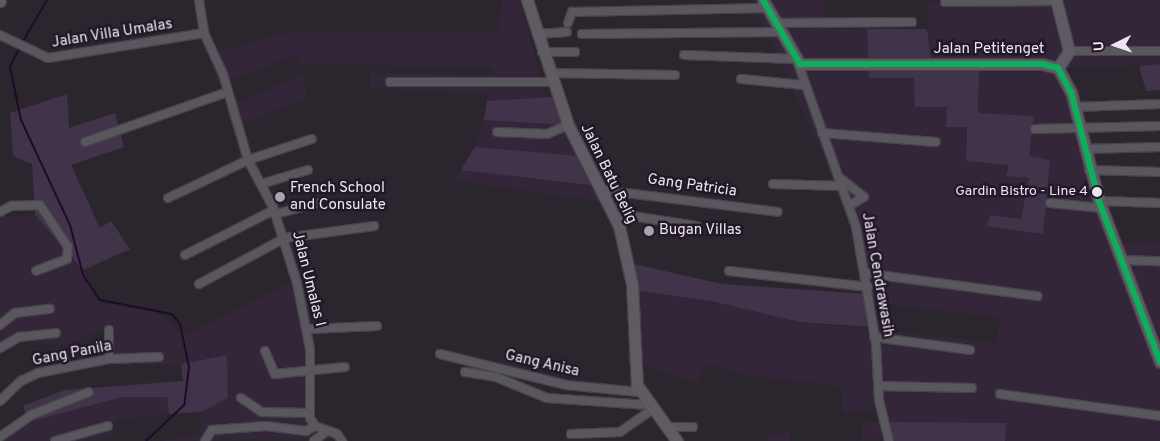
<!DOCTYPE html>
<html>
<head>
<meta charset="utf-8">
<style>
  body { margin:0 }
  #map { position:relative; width:1160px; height:441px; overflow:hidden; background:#2b262e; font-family:Overpass,sans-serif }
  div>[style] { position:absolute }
  .built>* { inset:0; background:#332639 }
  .green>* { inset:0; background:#41334a }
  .stream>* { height:2px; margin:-1px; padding:0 1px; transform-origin:1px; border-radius:1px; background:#21092c }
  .roads { filter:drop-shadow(1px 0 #47434a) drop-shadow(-1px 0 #47434a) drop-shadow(0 1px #47434a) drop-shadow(0 -1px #47434a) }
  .street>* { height:8px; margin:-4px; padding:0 4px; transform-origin:4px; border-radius:4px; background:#5a565d }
  .secondary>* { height:11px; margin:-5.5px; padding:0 5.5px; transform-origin:5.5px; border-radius:5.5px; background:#605a63 }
  .bus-1>* { height:6px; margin:-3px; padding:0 3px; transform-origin:3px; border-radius:3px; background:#0daf5c }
  .dots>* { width:14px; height:14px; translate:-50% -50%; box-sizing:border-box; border:2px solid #221828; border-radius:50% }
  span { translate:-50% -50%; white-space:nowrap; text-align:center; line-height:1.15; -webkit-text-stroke:5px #221828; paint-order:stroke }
  .bus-label { font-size:14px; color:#ede6f1 }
  .right { translate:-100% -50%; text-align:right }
  .street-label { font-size:15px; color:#ede6f1 }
  .poi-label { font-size:15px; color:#ede6f1 }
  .left { translate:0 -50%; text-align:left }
  .north { position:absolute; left:1090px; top:20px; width:50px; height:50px; -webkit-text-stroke:4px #221828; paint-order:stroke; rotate:266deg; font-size:14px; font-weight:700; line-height:20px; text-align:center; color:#ede6f1 }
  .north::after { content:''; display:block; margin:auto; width:18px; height:22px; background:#ede6f1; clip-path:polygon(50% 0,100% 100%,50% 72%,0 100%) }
</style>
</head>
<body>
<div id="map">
  <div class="built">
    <i style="clip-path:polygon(503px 0,520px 0,546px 99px,487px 101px,488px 94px,371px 88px,370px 73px,491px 75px,492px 68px,299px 63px,298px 55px,218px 83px,209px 54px,290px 32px,496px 33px)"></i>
    <i style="clip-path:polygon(752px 0,823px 0,826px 30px,867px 29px,869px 78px,914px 78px,967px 127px,965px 150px,1009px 165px,1007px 176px,1029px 178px,1021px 219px,991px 215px,1042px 234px,1050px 160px,1029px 156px,1034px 116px,978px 113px,931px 68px,927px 3px,1160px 0,1160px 64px,1061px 68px,1087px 182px,1108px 242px,1160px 243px,1160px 441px,1005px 441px,1006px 423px,861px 441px,863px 422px,884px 422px,882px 410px,843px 412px,841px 386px,744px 375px,707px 363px,697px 382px,627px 360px,632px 290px,711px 301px,800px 322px,996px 343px,1001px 317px,867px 302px,851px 231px,828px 167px)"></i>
    <i style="clip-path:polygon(304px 74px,306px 98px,232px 128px,226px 108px)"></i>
    <i style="clip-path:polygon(484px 120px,566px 125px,580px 156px,475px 147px)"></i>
    <i style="clip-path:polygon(461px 170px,598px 186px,604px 202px,454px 180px)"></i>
    <i style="clip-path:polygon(35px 215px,83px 270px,100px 304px,156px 311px,182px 336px,291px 283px,296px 287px,306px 334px,308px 439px,161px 441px,201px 435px,201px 412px,228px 398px,226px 355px,181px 364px,105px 365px,108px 331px,95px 332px,66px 345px,17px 342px,0 356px,0 217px)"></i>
    <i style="clip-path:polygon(122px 397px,167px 397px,169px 414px,113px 420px,112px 437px,85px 441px,3px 441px,29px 422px)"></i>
    <i style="clip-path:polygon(790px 433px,791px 441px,769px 441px,768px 434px)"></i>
  </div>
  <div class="green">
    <i style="clip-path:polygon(867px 29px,927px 29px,932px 68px,979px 68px,978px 113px,1034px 116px,1029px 156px,1050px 160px,1043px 234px,987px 226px,990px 215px,1021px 219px,1029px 178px,1006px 176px,1009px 165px,966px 161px,967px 127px,946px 127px,947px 107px,915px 107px,914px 78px,869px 78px)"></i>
    <i style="clip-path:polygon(1160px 64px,1160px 90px,1146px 91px,1139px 66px)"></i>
    <i style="clip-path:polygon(67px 94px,69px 128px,115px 113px,124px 147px,71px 165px,100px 228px,111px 221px,130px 249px,83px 270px,35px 215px,32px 164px,13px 156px,10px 113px)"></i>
    <i style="clip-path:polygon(553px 97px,566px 125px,484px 120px,487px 101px)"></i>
    <i style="clip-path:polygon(475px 147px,580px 156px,598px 186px,461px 170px)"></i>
    <i style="clip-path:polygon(625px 262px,722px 284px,866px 294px,870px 327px,800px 322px,711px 301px,632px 290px)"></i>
    <i style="clip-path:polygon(227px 355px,228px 398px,201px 412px,169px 414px,167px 397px,122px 397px,29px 422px,23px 406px,65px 390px,183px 381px,181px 364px)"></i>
    <i style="clip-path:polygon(885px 422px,1006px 423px,1005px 441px,887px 441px)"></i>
  </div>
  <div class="stream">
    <i style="left:22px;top:43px;width:50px;rotate:-59.8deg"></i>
    <i style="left:20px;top:47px;width:22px;rotate:117deg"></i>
    <i style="left:10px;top:67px;width:54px;rotate:78.3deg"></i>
    <i style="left:21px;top:120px;width:116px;rotate:65deg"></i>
    <i style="left:70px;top:225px;width:52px;rotate:75.4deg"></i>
    <i style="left:83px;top:275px;width:30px;rotate:56deg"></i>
    <i style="left:100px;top:300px;width:73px;rotate:11deg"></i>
    <i style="left:172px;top:314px;width:13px;rotate:51deg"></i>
    <i style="left:180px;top:324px;width:44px;rotate:78.2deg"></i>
    <i style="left:189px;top:367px;width:38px;rotate:97deg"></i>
    <i style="left:184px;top:405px;width:52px;rotate:136.5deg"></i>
  </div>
  <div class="roads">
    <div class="street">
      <i style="left:199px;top:0;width:33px;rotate:81deg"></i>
      <i style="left:204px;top:33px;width:45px;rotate:65.1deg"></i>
      <i style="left:223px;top:74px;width:90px;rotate:73.8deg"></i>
      <i style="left:248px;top:160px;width:53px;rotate:62deg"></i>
      <i style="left:273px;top:207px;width:80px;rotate:72.5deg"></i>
      <i style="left:297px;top:283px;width:67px;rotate:78.9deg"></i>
      <i style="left:310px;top:349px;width:69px;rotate:90deg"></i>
      <i style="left:310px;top:418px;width:9px;rotate:58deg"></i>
      <i style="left:315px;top:426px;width:23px;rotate:20deg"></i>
      <i style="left:337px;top:434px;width:9px;rotate:54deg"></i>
      <i style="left:945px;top:2px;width:111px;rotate:-0.5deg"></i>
      <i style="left:568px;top:23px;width:12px;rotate:-70deg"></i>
      <i style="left:572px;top:12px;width:196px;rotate:-1.2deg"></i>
      <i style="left:777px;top:23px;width:135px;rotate:-0.4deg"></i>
      <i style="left:537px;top:34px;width:30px;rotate:-4deg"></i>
      <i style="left:582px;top:34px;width:200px;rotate:-0.6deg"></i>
      <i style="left:0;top:35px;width:53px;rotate:25.6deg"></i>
      <i style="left:48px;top:58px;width:158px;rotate:-9.1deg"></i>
      <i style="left:1069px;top:51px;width:91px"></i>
      <i style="left:542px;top:52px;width:33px"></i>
      <i style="left:684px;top:55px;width:111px;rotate:2.1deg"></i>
      <i style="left:798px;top:63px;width:174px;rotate:70.5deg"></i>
      <i style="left:856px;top:227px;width:119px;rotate:80.3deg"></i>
      <i style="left:876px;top:344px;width:56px;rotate:86.9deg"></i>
      <i style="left:879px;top:400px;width:42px;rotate:76.3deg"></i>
      <i style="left:550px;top:73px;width:125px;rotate:0.9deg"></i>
      <i style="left:741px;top:79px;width:63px;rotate:5.4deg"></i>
      <i style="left:390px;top:82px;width:162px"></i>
      <i style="left:1075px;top:107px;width:85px;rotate:-2deg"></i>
      <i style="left:1035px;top:129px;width:125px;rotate:-1.4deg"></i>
      <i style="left:497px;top:132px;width:50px;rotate:2.3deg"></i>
      <i style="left:547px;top:134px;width:23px;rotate:-23deg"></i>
      <i style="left:822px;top:133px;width:114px;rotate:4.5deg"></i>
      <i style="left:85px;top:142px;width:151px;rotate:-19.3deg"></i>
      <i style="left:1084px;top:149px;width:76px;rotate:-1.5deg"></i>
      <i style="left:1089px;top:170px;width:71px;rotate:1.6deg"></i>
      <i style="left:841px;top:179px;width:29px;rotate:38deg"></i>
      <i style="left:864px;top:197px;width:16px;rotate:150deg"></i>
      <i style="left:261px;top:184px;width:49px;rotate:-16.6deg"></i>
      <i style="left:773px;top:184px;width:70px;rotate:1.6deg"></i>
      <i style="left:602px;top:190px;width:177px;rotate:7.1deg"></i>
      <i style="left:168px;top:198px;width:89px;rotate:-25.4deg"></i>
      <i style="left:248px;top:160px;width:67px;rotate:-18.2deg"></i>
      <i style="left:1099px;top:201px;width:61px;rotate:1.9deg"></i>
      <i style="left:1050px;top:203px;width:52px;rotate:5.5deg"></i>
      <i style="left:0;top:212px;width:13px;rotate:-29deg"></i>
      <i style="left:11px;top:206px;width:29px;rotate:-2deg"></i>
      <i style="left:40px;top:205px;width:50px;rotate:56.3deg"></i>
      <i style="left:68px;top:247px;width:12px;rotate:95deg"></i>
      <i style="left:67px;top:259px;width:33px;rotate:159deg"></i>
      <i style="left:276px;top:214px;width:42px;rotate:-15deg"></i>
      <i style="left:615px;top:218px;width:17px;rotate:-7deg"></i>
      <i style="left:632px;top:216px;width:65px;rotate:8.9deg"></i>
      <i style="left:185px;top:255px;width:100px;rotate:-26.8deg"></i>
      <i style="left:1123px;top:260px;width:37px;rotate:2deg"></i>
      <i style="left:729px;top:271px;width:140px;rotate:6.6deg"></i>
      <i style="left:864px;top:273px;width:175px;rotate:7.6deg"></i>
      <i style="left:199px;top:284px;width:98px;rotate:-28.1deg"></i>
      <i style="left:285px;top:238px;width:90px;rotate:-7.7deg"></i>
      <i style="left:0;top:325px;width:19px;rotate:-39deg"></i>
      <i style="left:15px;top:313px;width:35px;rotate:-7deg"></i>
      <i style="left:308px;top:329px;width:69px;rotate:-2.5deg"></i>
      <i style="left:874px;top:337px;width:97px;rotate:7.7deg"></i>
      <i style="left:0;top:348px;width:22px;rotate:-30deg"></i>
      <i style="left:19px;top:337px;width:37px;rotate:-6deg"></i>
      <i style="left:265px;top:351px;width:25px;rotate:67deg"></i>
      <i style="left:275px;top:374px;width:70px;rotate:-5.7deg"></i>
      <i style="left:440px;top:354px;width:130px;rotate:13.8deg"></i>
      <i style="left:566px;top:385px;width:73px;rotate:5.5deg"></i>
      <i style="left:109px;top:359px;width:29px;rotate:-90deg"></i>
      <i style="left:465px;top:372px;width:31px;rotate:9deg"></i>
      <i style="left:496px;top:377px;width:55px;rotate:22.4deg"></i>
      <i style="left:547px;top:398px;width:101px;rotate:4deg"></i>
      <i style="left:879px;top:386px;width:93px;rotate:1.2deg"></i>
      <i style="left:1000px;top:394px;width:162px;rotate:7.8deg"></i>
      <i style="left:241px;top:398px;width:25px;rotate:34deg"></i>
      <i style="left:262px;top:412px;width:47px;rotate:1.2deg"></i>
      <i style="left:0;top:401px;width:29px;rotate:-44deg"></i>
      <i style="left:21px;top:381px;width:19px;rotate:-25deg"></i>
      <i style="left:38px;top:373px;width:72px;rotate:-11.2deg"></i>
      <i style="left:109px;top:359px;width:50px;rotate:-2.3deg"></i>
      <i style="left:671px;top:427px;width:22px"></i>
      <i style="left:571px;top:434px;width:49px;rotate:-2.3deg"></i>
      <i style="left:620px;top:432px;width:38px;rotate:-35deg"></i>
      <i style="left:0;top:437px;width:38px;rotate:-35deg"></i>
      <i style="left:31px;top:415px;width:62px;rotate:-21.6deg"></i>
      <i style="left:55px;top:441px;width:55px;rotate:-15.8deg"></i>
      <i style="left:205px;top:441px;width:13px;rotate:-58deg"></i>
      <i style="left:212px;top:430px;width:54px;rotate:-4.2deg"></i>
      <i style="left:266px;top:426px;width:40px;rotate:7.1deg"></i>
      <i style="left:306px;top:431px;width:10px;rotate:-29deg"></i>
      <i style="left:314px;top:441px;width:16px;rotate:-38deg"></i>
    </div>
    <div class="secondary">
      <i style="left:527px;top:0;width:132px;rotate:71.8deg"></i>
      <i style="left:568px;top:125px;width:113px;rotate:63.2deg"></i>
      <i style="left:619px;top:226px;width:59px;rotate:77.4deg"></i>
      <i style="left:632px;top:284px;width:101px;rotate:87.2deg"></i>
      <i style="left:637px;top:385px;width:69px;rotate:54.5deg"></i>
      <i style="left:763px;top:0;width:74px;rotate:60deg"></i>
      <i style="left:800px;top:64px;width:242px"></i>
      <i style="left:1042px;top:64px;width:16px;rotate:14deg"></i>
      <i style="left:1058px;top:68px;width:27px;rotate:62deg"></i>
      <i style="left:1071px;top:92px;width:113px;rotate:75.6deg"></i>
      <i style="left:1099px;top:201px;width:172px;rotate:69.2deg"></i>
      <i style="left:1056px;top:0;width:53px;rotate:75.7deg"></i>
      <i style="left:1069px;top:51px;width:20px;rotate:123deg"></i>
      <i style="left:0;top:1px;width:1px;rotate:-90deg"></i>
    </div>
  </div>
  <div class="bus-1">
    <i style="left:763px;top:0;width:74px;rotate:60deg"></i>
    <i style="left:800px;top:64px;width:242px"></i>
    <i style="left:1042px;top:64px;width:16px;rotate:14deg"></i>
    <i style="left:1058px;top:68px;width:27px;rotate:62deg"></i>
    <i style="left:1071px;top:92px;width:113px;rotate:75.6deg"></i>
    <i style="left:1099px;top:201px;width:172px;rotate:69.2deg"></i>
  </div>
  <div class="dots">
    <i style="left:1097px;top:192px;background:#ede6f1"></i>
    <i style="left:280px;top:197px;background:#a9a3ad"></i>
    <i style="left:649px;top:231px;background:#a9a3ad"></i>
  </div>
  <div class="bus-label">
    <span class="right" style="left:1088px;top:192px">Gardin Bistro - Line 4</span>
  </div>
  <div class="street-label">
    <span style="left:112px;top:34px;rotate:-9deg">Jalan Villa Umalas</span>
    <span style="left:989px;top:50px">Jalan Petitenget</span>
    <span style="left:608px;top:174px;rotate:64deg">Jalan Batu Belig</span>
    <span style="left:692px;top:186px;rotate:8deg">Gang Patricia</span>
    <span style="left:877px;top:275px;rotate:80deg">Jalan Cendrawasih</span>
    <span style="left:308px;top:279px;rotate:76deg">Jalan Umalas I</span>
    <span style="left:72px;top:354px;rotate:-11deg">Gang Panila</span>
    <span style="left:542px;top:364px;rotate:13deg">Gang Anisa</span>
  </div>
  <div class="poi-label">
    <span class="left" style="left:290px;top:197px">French School<br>and Consulate</span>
    <span class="left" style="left:659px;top:231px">Bugan Villas</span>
  </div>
  <div class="north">U</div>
</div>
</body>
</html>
